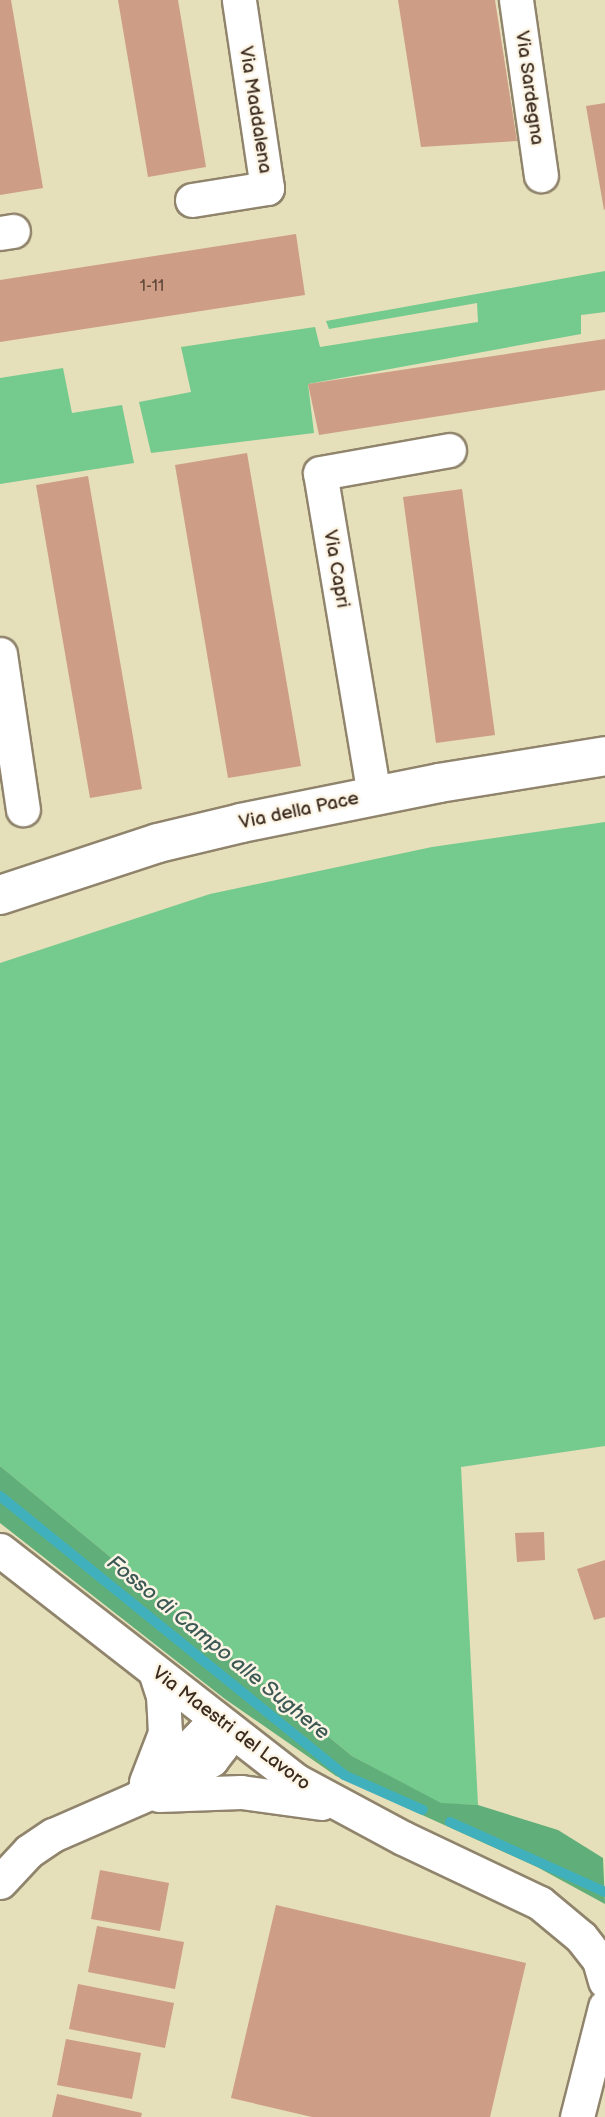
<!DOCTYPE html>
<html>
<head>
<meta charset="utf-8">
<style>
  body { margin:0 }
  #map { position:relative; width:605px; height:2117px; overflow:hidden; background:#e5dfba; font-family:"Balsamiq Sans",sans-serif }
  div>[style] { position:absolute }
  .green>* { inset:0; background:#75ca8e }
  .forest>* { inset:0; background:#60ae79 }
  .stream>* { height:10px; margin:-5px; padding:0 5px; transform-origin:5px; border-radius:5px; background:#41b0bd }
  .building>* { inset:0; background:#ce9d85 }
  .roads { filter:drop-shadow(2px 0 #90846c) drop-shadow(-2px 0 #90846c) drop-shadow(0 2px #90846c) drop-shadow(0 -2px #90846c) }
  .minor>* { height:33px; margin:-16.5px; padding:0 16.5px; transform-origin:16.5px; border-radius:16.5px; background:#fff }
  .tertiary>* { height:38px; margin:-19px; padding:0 19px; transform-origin:19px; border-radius:19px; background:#fff }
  span { translate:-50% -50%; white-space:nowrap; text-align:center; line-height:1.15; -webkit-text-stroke:5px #fcf5e5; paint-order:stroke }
  .number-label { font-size:16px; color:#604738 }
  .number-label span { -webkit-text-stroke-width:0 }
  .street-label { font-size:19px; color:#3b2a1e }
  .water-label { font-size:21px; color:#3d5956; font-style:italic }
</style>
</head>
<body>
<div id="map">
  <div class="green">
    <i style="clip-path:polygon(605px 271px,605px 312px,581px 315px,581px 334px,308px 384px,314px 433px,151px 453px,139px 402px,191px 392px,181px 347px,315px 327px,320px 347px,478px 322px,477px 303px,329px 329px,326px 321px)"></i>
    <i style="clip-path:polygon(63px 368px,72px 413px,122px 405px,134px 463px,0 484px,0 378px)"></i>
    <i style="clip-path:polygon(605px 822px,605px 1446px,461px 1467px,478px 1805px,441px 1804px,352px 1756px,0 1466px,0 963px,210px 894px,432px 847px)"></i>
  </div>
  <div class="forest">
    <i style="clip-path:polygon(0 1466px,352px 1756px,441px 1803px,478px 1805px,558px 1830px,603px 1858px,605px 1904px,537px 1867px,336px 1776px,225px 1699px,0 1523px)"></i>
  </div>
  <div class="stream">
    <i style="left:0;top:1496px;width:443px;rotate:39deg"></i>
    <i style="left:344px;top:1775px;width:86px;rotate:23.9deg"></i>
    <i style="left:450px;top:1822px;width:170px;rotate:24.3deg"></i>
  </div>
  <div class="building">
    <i style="clip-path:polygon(0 0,11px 0,43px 188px,0 195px)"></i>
    <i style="clip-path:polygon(118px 0,178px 0,206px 167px,148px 177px)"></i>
    <i style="clip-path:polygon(398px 0,495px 0,517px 141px,421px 147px)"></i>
    <i style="clip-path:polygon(605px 103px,605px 209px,604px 210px,586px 106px)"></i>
    <i style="clip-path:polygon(296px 234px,305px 295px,0 342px,0 280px)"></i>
    <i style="clip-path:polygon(605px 339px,605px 390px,319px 435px,308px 384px)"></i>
    <i style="clip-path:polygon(247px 453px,301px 766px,228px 778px,175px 465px)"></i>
    <i style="clip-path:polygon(88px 476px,142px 789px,90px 798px,36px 485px)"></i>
    <i style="clip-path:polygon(462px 489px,495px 735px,436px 743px,403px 497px)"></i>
    <i style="clip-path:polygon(544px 1532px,545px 1560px,517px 1562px,515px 1533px)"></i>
    <i style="clip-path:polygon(605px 1560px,605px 1617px,594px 1620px,577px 1569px)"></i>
    <i style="clip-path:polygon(100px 1870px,169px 1883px,160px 1931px,91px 1919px)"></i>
    <i style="clip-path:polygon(276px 1905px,526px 1963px,490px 2117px,312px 2117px,231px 2098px)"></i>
    <i style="clip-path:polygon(97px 1926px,184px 1942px,175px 1989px,88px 1972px)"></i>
    <i style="clip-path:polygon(78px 1984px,174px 2003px,165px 2048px,69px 2029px)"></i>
    <i style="clip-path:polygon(66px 2039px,141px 2053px,132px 2099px,57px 2085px)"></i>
    <i style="clip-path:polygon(57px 2094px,142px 2113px,141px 2117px,52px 2117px)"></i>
  </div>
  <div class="roads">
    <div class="minor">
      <i style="left:516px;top:0;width:177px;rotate:81.9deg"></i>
      <i style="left:192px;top:200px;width:76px;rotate:-9.1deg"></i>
      <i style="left:267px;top:188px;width:190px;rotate:-98.5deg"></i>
      <i style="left:0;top:233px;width:13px;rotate:-9deg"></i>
      <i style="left:0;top:654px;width:157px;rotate:81.6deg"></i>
      <i style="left:374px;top:795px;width:326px;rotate:-99.5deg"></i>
      <i style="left:320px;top:473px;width:131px;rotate:-10.1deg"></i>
      <i style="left:0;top:1550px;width:376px;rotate:37.9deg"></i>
      <i style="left:297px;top:1781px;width:120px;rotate:28.3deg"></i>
      <i style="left:403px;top:1838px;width:152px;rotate:25.4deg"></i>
      <i style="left:540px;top:1903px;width:53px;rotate:39.7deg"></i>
      <i style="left:581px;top:1937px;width:29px;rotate:52deg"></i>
      <i style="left:599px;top:1960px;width:22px;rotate:74deg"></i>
      <i style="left:146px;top:1782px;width:53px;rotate:-68.8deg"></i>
      <i style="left:165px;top:1733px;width:37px;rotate:-93deg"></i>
      <i style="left:163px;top:1696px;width:25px;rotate:-108deg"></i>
      <i style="left:159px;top:1795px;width:82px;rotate:-2.1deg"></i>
      <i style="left:241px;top:1792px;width:81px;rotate:7.8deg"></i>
      <i style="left:0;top:1882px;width:42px;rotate:-46.9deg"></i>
      <i style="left:29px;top:1851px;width:29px;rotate:-34deg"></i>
      <i style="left:53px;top:1835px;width:128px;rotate:-23.6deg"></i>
      <i style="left:170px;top:1784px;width:48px;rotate:-30.3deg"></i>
      <i style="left:211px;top:1760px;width:16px;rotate:-52deg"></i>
      <i style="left:221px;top:1747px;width:20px;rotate:-81deg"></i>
      <i style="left:224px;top:1727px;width:22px;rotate:164deg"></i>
      <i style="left:203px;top:1733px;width:91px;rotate:135deg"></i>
      <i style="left:577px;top:2117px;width:114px;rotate:-75.7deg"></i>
    </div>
    <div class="tertiary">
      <i style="left:0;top:895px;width:166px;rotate:-18.2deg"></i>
      <i style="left:158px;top:843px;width:85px;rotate:-13.5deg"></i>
      <i style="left:241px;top:823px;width:202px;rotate:-11.4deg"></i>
      <i style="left:439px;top:783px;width:168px;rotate:-9.2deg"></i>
    </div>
  </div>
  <div class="number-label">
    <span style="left:152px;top:287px">1-11</span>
  </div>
  <div class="street-label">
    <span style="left:529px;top:88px;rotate:82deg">Via Sardegna</span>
    <span style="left:255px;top:110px;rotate:81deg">Via Maddalena</span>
    <span style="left:336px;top:569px;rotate:80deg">Via Capri</span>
    <span style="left:299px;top:811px;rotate:-12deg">Via della Pace</span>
    <span style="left:231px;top:1729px;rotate:37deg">Via Maestri del Lavoro</span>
  </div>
  <div class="water-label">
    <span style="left:218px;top:1648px;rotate:39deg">Fosso di Campo alle Sughere</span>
  </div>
</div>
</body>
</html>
